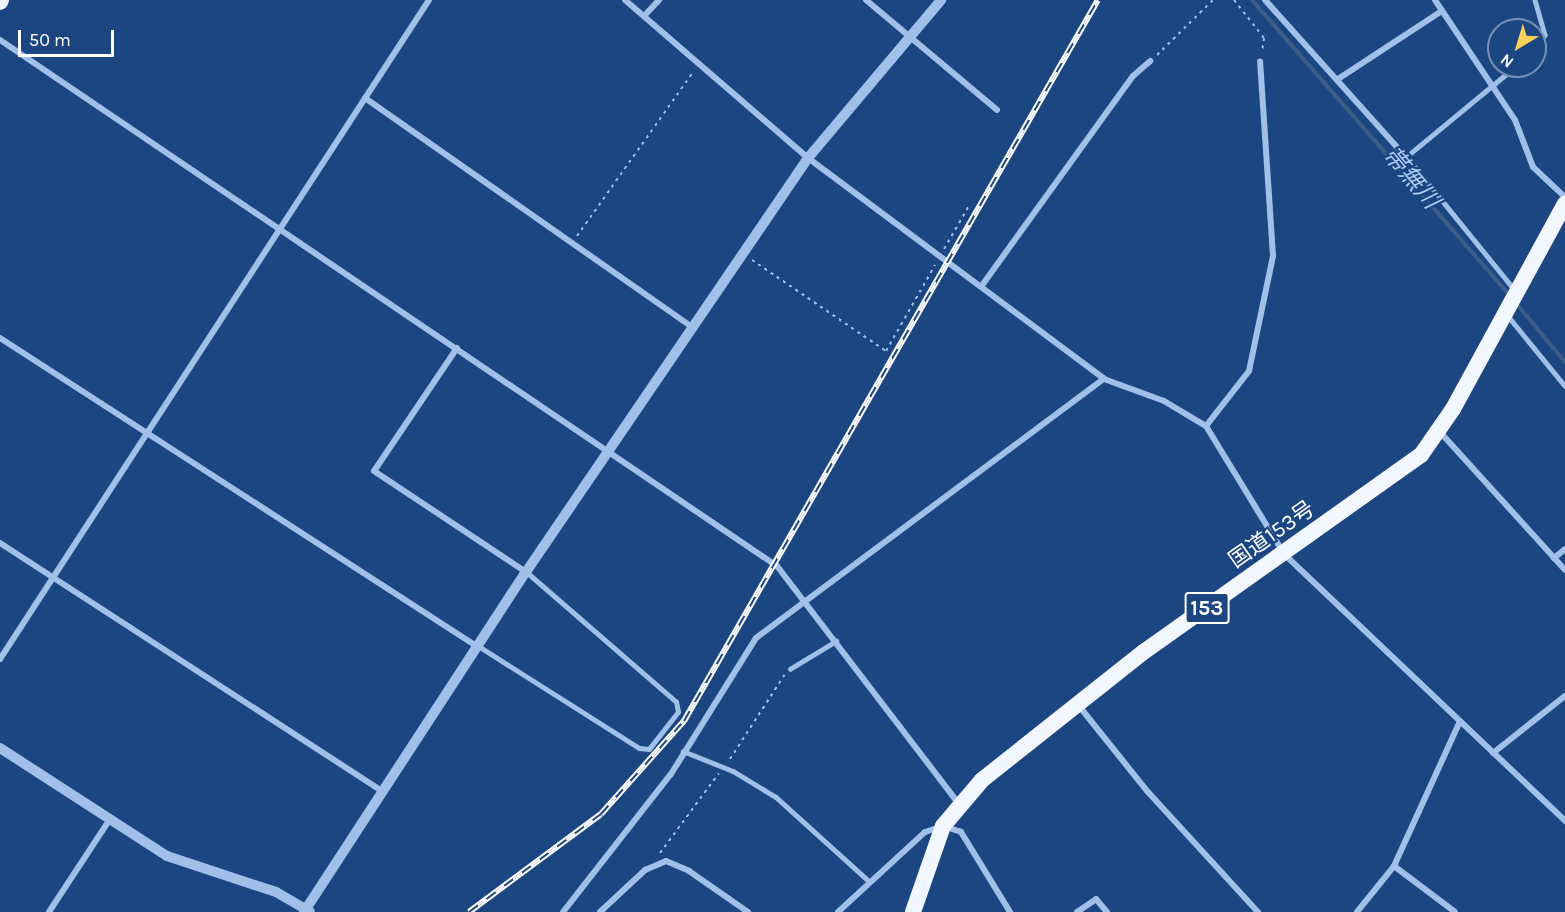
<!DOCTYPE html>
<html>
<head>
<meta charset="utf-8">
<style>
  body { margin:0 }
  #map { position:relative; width:1565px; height:912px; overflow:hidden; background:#1c4681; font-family:Karla,"Noto Sans JP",sans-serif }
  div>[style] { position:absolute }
  .stream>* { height:4px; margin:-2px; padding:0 2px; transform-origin:2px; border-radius:2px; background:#3d5d89 }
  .path>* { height:2px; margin-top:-1px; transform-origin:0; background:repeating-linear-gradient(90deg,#a0c0ea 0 3px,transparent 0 7.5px) }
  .service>* { height:4.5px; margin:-2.25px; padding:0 2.25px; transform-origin:2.25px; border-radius:2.25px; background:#a0c0ea }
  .minor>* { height:6px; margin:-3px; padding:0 3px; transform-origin:3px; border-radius:3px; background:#a0c0ea }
  .tertiary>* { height:10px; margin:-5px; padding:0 5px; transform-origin:5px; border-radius:5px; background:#a0c0ea }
  .trunk>* { height:16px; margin:-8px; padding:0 8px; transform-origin:8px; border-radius:8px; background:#f2f6fe }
  .rail>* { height:6px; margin-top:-3px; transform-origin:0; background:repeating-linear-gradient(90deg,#1c4681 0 11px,#fff 0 22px); box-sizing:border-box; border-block:2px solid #fff }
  span { translate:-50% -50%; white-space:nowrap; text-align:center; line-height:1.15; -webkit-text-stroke:4.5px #1c4681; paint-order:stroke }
  .shield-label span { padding:2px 4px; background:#1c4681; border:2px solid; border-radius:4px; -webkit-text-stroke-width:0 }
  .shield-label { font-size:21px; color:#fff; font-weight:700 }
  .street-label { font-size:22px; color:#fff }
  .water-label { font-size:24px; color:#accaf2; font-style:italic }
  .north { position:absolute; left:1487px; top:18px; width:60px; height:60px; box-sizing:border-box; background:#1c4681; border:2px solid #7790b3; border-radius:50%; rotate:218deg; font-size:16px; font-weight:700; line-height:24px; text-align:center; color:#fff }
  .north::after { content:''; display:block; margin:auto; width:21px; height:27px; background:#fbd05d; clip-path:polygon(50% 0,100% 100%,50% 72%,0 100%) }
  .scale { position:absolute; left:18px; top:30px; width:96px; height:27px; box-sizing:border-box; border:3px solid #fff; border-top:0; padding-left:8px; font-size:18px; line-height:21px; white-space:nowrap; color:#fff; -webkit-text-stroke:4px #1c4681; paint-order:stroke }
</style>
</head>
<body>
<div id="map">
  <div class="stream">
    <i style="left:1252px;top:0;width:391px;rotate:48.9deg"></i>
    <i style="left:1516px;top:303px;width:77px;rotate:50.3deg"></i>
  </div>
  <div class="path">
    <i style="left:1234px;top:0;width:48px;rotate:51.7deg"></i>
    <i style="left:1264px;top:38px;width:14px;rotate:98deg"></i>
    <i style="left:1157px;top:55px;width:78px;rotate:-44.5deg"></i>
    <i style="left:577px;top:236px;width:201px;rotate:-54.7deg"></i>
    <i style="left:944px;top:249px;width:52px;rotate:-60deg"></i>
    <i style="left:752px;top:260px;width:162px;rotate:34.2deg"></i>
    <i style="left:886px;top:351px;width:99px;rotate:-60.3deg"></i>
    <i style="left:730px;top:759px;width:101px;rotate:-57.1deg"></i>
    <i style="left:660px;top:853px;width:99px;rotate:-53.6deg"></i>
  </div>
  <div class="service">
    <i style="left:1535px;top:0;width:36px;rotate:74deg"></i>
    <i style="left:1545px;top:35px;width:19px;rotate:122deg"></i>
    <i style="left:1515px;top:291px;width:173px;rotate:-129.1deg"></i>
    <i style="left:1406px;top:157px;width:143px;rotate:-39.6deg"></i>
    <i style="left:1508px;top:316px;width:90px;rotate:50.8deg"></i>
    <i style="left:480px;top:647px;width:188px;rotate:32.4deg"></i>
    <i style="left:639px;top:748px;width:10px;rotate:6deg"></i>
    <i style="left:649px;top:749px;width:47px;rotate:-51.9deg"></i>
    <i style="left:678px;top:712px;width:10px;rotate:-101deg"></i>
    <i style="left:676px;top:702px;width:197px;rotate:-139.1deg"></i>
    <i style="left:790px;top:669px;width:54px;rotate:-31.3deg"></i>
    <i style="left:683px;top:751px;width:54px;rotate:21.8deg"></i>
    <i style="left:733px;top:771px;width:50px;rotate:31.2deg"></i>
    <i style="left:776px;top:797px;width:125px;rotate:42.1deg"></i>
  </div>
  <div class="minor">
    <i style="left:625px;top:0;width:242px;rotate:40.8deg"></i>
    <i style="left:808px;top:158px;width:369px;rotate:36.7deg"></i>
    <i style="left:1104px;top:379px;width:64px;rotate:20.1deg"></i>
    <i style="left:1164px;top:401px;width:49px;rotate:30.8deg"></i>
    <i style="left:1206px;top:426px;width:150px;rotate:58.6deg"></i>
    <i style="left:1284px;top:554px;width:388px;rotate:43.5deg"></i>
    <i style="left:866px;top:0;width:171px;rotate:40deg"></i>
    <i style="left:1265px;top:0;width:211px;rotate:48.1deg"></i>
    <i style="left:1435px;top:0;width:144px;rotate:56.3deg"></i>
    <i style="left:1515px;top:120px;width:50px;rotate:69deg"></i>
    <i style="left:1533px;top:167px;width:44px;rotate:43.2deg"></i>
    <i style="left:645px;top:15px;width:21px;rotate:-47deg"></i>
    <i style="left:0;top:40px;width:938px;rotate:34.1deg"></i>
    <i style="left:777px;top:566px;width:300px;rotate:52.6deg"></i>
    <i style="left:1338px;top:79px;width:124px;rotate:-33.2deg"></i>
    <i style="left:365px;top:98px;width:399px;rotate:35deg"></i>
    <i style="left:983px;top:284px;width:256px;rotate:-54.2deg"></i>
    <i style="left:1133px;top:76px;width:23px;rotate:-41deg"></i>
    <i style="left:0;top:338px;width:569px;rotate:32.88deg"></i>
    <i style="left:457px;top:348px;width:148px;rotate:124deg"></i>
    <i style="left:374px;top:471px;width:182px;rotate:33.6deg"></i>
    <i style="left:1206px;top:426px;width:70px;rotate:-52deg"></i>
    <i style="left:1249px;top:371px;width:117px;rotate:-78.2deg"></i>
    <i style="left:1273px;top:256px;width:195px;rotate:-93.8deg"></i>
    <i style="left:1440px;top:432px;width:186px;rotate:47.8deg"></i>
    <i style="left:0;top:543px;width:458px;rotate:33deg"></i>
    <i style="left:1554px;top:558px;width:14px;rotate:-39deg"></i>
    <i style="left:0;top:659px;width:786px;rotate:-56.94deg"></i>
    <i style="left:1079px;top:706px;width:110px;rotate:51.3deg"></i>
    <i style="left:1148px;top:792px;width:163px;rotate:47.5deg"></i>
    <i style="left:1493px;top:753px;width:92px;rotate:-38.4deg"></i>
    <i style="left:1394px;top:866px;width:76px;rotate:37deg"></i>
    <i style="left:49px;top:912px;width:111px;rotate:-56.7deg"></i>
    <i style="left:563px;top:912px;width:175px;rotate:-52deg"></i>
    <i style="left:671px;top:774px;width:160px;rotate:-58deg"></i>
    <i style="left:756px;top:638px;width:434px;rotate:-36.7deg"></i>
    <i style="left:600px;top:912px;width:62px;rotate:-43deg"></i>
    <i style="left:645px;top:870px;width:23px;rotate:-23deg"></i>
    <i style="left:666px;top:861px;width:25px;rotate:23deg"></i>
    <i style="left:689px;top:871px;width:72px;rotate:34.8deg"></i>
    <i style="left:838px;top:912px;width:118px;rotate:-42.6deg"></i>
    <i style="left:925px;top:832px;width:19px;rotate:-18deg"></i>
    <i style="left:943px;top:826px;width:19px;rotate:18deg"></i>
    <i style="left:961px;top:832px;width:94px;rotate:58.5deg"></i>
    <i style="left:1077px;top:912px;width:23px;rotate:-34deg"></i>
    <i style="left:1096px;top:899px;width:17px;rotate:50deg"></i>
    <i style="left:1357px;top:912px;width:59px;rotate:-51.2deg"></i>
    <i style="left:1394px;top:866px;width:159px;rotate:-65.5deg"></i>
  </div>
  <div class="tertiary">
    <i style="left:0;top:748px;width:199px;rotate:32.9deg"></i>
    <i style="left:167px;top:856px;width:115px;rotate:18.3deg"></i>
    <i style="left:276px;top:892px;width:39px;rotate:30deg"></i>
    <i style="left:304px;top:912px;width:406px;rotate:-56.9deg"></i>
    <i style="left:526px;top:572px;width:501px;rotate:-55.74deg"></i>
    <i style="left:808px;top:158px;width:207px;rotate:-49.9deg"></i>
  </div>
  <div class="trunk">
    <i style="left:0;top:2px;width:2px;rotate:-63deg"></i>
    <i style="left:913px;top:912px;width:91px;rotate:-70.8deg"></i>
    <i style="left:943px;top:826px;width:60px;rotate:-49.7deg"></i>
    <i style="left:982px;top:780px;width:208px;rotate:-38.4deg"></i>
    <i style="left:1145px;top:651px;width:339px;rotate:-35.4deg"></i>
    <i style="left:1421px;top:455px;width:56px;rotate:-55.2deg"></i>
    <i style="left:1453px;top:409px;width:234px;rotate:-61.4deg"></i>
  </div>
  <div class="rail">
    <i style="left:469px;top:912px;width:164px;rotate:-36.6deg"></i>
    <i style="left:601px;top:814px;width:125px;rotate:-48.3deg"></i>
    <i style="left:684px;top:721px;width:831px;rotate:-60.14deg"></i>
  </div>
  <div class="shield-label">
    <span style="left:1207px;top:608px">153</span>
  </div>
  <div class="street-label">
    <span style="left:1272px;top:535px;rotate:-35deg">国道153号</span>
  </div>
  <div class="water-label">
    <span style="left:1411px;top:178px;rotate:50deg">帯無川</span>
  </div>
  <div class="north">N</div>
  <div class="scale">50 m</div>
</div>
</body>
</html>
